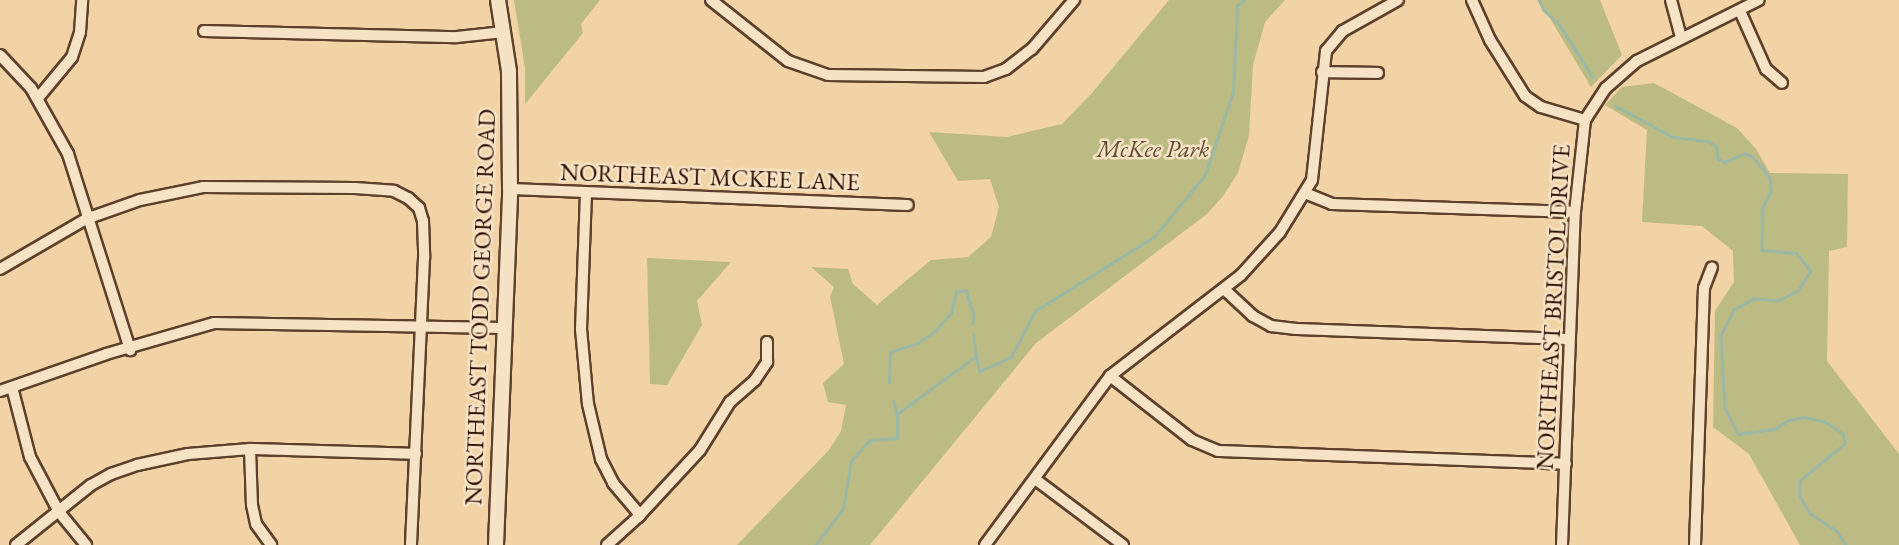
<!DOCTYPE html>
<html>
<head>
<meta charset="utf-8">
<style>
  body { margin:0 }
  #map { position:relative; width:1899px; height:545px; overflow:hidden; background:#f1d3a6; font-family:"EB Garamond",serif }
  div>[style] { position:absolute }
  .green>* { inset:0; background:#bdbb84 }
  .stream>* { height:2.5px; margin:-1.25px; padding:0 1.25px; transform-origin:1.25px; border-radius:1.25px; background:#9bb8a5 }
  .roads { filter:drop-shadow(2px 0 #5d402b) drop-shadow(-2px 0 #5d402b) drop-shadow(0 2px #5d402b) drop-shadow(0 -2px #5d402b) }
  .minor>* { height:10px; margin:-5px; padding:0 5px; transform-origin:5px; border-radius:5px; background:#f6e2c5 }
  .secondary>* { height:14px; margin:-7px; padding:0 7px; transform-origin:7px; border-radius:7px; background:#f6e2c5 }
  span { translate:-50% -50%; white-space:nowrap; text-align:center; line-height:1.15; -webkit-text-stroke:5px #f6e2c5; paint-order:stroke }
  .park-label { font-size:24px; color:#5f4b30; font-style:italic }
  .street-label { font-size:24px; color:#2c0f02 }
</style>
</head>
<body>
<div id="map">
  <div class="green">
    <i style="clip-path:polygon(514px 0,600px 0,581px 24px,583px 33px,525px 104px,525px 68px)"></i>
    <i style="clip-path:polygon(1169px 0,1285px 0,1265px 22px,1253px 65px,1249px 135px,1238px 173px,1223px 196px,1207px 214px,1036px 343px,870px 545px,737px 545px,829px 450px,841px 431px,846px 405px,828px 402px,823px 383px,844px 364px,830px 296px,834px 287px,811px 267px,848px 269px,853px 284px,877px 305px,931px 260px,968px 257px,991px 237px,999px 207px,990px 179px,958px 181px,929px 132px,1007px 137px,1062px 124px,1092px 93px)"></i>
    <i style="clip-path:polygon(1539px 0,1600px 0,1622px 55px,1591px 87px)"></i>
    <i style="clip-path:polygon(1654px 83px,1737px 128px,1756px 149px,1770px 173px,1848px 174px,1847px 247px,1829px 251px,1827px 361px,1899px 454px,1899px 545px,1800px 545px,1749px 454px,1713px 427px,1715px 311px,1734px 282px,1733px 251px,1702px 226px,1642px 222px,1647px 130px,1605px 105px,1622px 87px)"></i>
    <i style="clip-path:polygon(647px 258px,731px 262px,697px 301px,702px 325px,667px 385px,650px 384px)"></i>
  </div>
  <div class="stream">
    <i style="left:1539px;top:0;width:11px;rotate:63deg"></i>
    <i style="left:1544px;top:10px;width:21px;rotate:43deg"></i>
    <i style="left:1559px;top:24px;width:63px;rotate:57.3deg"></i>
    <i style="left:1616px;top:106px;width:65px;rotate:28.5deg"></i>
    <i style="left:1673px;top:137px;width:35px;rotate:7deg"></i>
    <i style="left:1708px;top:141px;width:9px;rotate:32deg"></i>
    <i style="left:1716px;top:146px;width:13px;rotate:81deg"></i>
    <i style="left:1718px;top:159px;width:8px;rotate:23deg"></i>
    <i style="left:1725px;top:162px;width:22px;rotate:-24deg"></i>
    <i style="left:1745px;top:153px;width:9px;rotate:27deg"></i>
    <i style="left:1753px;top:157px;width:26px;rotate:50deg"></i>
    <i style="left:1770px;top:177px;width:15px;rotate:86deg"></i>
    <i style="left:1771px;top:192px;width:17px;rotate:118deg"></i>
    <i style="left:1763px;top:207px;width:43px;rotate:91.3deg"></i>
    <i style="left:1762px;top:250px;width:34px;rotate:5deg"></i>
    <i style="left:1796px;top:253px;width:23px;rotate:50deg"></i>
    <i style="left:1811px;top:271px;width:24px;rotate:123deg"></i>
    <i style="left:1798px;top:291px;width:22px;rotate:153deg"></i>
    <i style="left:1778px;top:301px;width:24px;rotate:-175deg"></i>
    <i style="left:1754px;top:299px;width:23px;rotate:151deg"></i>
    <i style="left:1734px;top:310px;width:28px;rotate:117deg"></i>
    <i style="left:1721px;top:335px;width:73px;rotate:86.9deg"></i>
    <i style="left:1725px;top:408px;width:29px;rotate:63deg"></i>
    <i style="left:1738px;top:434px;width:37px;rotate:-8deg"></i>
    <i style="left:1775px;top:429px;width:14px;rotate:-34deg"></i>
    <i style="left:1787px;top:421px;width:16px;rotate:-14deg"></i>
    <i style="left:1803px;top:417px;width:21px;rotate:11deg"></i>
    <i style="left:1824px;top:421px;width:23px;rotate:34deg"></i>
    <i style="left:1843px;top:434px;width:10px;rotate:79deg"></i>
    <i style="left:1845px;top:444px;width:58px;rotate:140.6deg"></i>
    <i style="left:1800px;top:481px;width:15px;rotate:90deg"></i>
    <i style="left:1800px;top:496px;width:20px;rotate:60deg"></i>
    <i style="left:1810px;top:513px;width:32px;rotate:34deg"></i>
    <i style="left:1837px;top:531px;width:17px;rotate:57deg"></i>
    <i style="left:974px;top:334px;width:21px;rotate:85deg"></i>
    <i style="left:889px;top:383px;width:31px;rotate:-88deg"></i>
    <i style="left:890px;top:352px;width:29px;rotate:-18deg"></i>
    <i style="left:918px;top:343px;width:21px;rotate:-35deg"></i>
    <i style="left:935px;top:331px;width:24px;rotate:-48deg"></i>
    <i style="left:951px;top:313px;width:22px;rotate:-77deg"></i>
    <i style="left:956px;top:292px;width:10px;rotate:-11deg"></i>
    <i style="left:966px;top:290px;width:25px;rotate:72deg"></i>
    <i style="left:974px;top:314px;width:9px;rotate:96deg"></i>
    <i style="left:894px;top:401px;width:13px;rotate:77deg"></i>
    <i style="left:815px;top:545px;width:46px;rotate:-52.1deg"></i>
    <i style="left:843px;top:509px;width:49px;rotate:-80.5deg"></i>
    <i style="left:851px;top:461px;width:28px;rotate:-48deg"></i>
    <i style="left:870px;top:440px;width:27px;rotate:-4deg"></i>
    <i style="left:897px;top:438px;width:24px;rotate:-90deg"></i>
    <i style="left:897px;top:414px;width:98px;rotate:-36.3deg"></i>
    <i style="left:976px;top:356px;width:16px;rotate:75deg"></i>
    <i style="left:980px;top:371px;width:34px;rotate:-24deg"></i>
    <i style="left:1011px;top:357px;width:52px;rotate:-62.4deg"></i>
    <i style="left:1035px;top:311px;width:140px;rotate:-31.9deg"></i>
    <i style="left:1154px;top:237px;width:80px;rotate:-50.6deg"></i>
    <i style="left:1205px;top:175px;width:88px;rotate:-71.4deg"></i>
    <i style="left:1233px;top:92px;width:86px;rotate:-87.3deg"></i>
    <i style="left:1237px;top:6px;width:9px;rotate:-41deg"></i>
  </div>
  <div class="roads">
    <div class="minor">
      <i style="left:711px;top:0;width:98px;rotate:38.4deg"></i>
      <i style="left:788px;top:61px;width:42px;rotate:19.3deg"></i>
      <i style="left:828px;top:75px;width:156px;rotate:0.7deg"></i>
      <i style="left:984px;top:77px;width:23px;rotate:-20deg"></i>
      <i style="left:1006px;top:69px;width:33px;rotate:-38deg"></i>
      <i style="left:1032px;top:49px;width:65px;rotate:-49.4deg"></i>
      <i style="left:1472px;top:0;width:44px;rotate:65.8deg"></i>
      <i style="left:1490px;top:40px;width:66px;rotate:58deg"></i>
      <i style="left:1525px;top:96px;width:19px;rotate:35deg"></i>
      <i style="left:1541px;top:107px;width:46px;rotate:16.5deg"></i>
      <i style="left:1671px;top:0;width:38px;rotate:75deg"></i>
      <i style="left:1740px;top:11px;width:64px;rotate:65.9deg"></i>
      <i style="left:1766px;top:69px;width:21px;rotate:41deg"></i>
      <i style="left:204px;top:31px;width:253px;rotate:1.4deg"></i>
      <i style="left:457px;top:37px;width:47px;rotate:-6.1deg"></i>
      <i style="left:0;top:55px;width:45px;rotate:46.8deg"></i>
      <i style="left:31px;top:88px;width:76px;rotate:60.7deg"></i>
      <i style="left:68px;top:154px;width:206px;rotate:72.4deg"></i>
      <i style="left:1322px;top:72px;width:56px;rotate:1deg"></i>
      <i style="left:38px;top:98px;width:53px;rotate:-50.3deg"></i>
      <i style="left:72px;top:57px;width:26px;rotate:-72deg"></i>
      <i style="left:80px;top:32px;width:32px;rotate:-86deg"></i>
      <i style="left:510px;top:189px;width:398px;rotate:2.3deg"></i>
      <i style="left:586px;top:193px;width:136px;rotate:92.1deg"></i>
      <i style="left:581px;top:329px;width:75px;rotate:84.7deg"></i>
      <i style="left:588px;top:404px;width:57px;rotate:76.7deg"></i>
      <i style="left:601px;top:459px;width:27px;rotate:63deg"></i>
      <i style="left:613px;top:483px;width:42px;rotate:49.8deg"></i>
      <i style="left:1305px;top:193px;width:29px;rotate:22deg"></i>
      <i style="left:1332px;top:204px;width:243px;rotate:1.9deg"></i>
      <i style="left:0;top:269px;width:99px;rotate:-30.2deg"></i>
      <i style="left:86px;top:219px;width:57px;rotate:-19.4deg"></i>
      <i style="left:140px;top:200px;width:64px;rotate:-11.7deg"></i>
      <i style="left:203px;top:187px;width:152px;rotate:0.4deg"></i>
      <i style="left:355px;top:188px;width:39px;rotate:4deg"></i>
      <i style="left:394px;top:191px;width:16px;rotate:27deg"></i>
      <i style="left:408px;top:198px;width:15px;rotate:42deg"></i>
      <i style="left:419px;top:208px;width:14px;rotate:73deg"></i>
      <i style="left:423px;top:221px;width:37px;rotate:88deg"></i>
      <i style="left:424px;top:258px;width:287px;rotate:92.6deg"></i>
      <i style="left:1224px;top:289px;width:40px;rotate:43deg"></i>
      <i style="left:1253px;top:316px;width:21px;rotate:29deg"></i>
      <i style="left:1271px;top:326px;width:25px;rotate:7deg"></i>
      <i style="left:1296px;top:329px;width:272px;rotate:2.1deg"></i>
      <i style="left:1110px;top:376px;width:104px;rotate:38deg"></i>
      <i style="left:1192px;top:440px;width:28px;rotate:23deg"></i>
      <i style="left:1218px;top:451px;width:348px;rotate:2.1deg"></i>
      <i style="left:12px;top:387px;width:72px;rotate:75.6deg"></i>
      <i style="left:30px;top:457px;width:62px;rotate:62.2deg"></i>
      <i style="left:59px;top:512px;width:43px;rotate:50.7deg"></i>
      <i style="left:0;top:391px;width:112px;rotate:-19.2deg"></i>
      <i style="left:106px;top:354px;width:112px;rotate:-16deg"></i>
      <i style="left:214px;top:323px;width:289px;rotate:1deg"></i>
      <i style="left:250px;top:449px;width:56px;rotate:88deg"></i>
      <i style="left:252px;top:505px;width:19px;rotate:78deg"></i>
      <i style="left:256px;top:524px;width:26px;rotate:54deg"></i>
      <i style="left:1035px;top:479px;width:110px;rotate:36.9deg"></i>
      <i style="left:16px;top:545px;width:96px;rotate:-38.7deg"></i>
      <i style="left:91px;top:485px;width:23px;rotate:-29deg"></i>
      <i style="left:111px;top:474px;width:28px;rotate:-19deg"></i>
      <i style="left:137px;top:465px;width:52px;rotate:-12.2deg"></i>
      <i style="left:188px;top:454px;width:62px;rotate:-4.6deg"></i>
      <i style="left:250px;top:449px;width:166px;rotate:1.7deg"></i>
      <i style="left:607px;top:545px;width:42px;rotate:-42.1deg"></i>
      <i style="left:638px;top:517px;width:91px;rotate:-47.2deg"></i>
      <i style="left:700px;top:450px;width:57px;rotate:-58deg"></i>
      <i style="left:730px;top:402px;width:33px;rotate:-41deg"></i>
      <i style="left:755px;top:380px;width:22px;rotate:-56deg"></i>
      <i style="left:767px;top:362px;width:20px;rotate:-90deg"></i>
      <i style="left:985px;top:545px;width:210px;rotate:-53.5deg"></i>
      <i style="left:1110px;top:376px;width:165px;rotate:-37.6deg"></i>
      <i style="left:1241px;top:275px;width:58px;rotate:-47.8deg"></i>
      <i style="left:1280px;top:232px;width:61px;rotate:-58.4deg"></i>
      <i style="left:1312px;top:180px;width:130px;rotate:-83.8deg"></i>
      <i style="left:1326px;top:51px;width:26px;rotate:-50deg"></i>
      <i style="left:1343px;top:31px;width:63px;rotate:-29.4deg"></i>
      <i style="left:1562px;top:545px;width:333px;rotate:-87.8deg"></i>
      <i style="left:1575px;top:212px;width:93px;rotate:-83.8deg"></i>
      <i style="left:1585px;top:120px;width:38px;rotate:-57deg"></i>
      <i style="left:1606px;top:88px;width:41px;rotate:-41.1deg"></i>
      <i style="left:1637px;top:61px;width:136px;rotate:-26.6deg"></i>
      <i style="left:1695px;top:545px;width:257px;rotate:-88deg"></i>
      <i style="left:1704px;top:288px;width:22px;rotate:-69deg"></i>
    </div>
    <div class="secondary">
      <i style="left:496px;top:545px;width:356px;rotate:-87.7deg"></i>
      <i style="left:510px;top:189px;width:118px;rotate:-90.5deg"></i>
      <i style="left:509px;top:71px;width:72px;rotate:-98.8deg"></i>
    </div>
  </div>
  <div class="park-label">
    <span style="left:1153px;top:149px">McKee Park</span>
  </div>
  <div class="street-label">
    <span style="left:710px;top:177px;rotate:2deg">NORTHEAST MCKEE LANE</span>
    <span style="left:480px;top:307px;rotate:-88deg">NORTHEAST TODD GEORGE ROAD</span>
    <span style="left:1553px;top:307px;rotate:-87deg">NORTHEAST BRISTOL DRIVE</span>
  </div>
</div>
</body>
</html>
